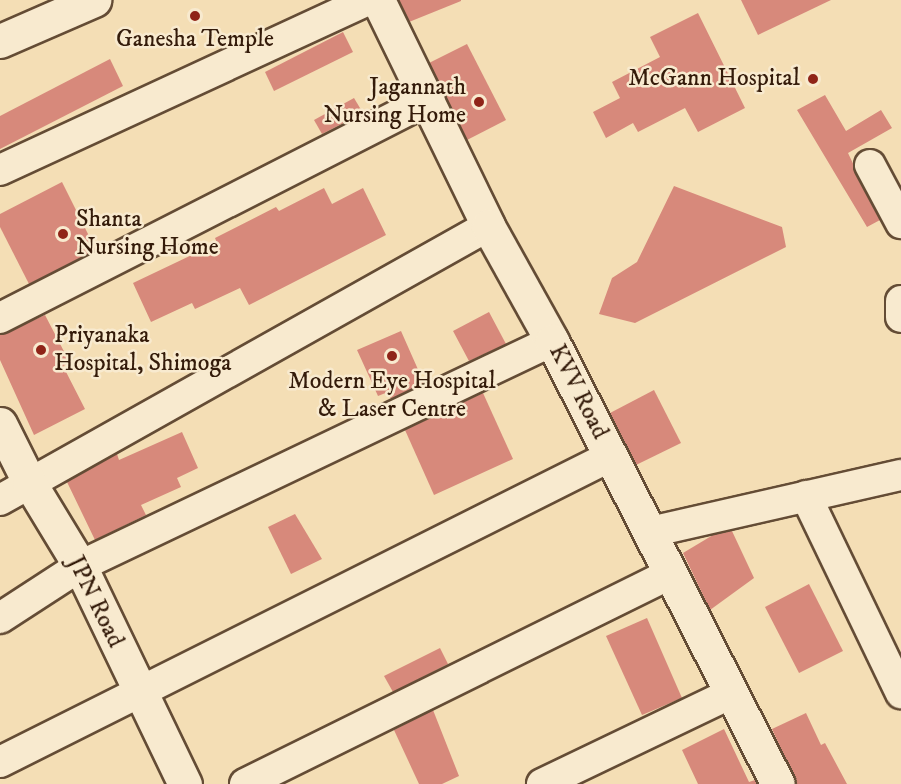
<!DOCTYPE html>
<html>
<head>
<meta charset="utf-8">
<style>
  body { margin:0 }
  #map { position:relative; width:901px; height:784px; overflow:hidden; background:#f4deb5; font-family:"IM FELL DW Pica",serif }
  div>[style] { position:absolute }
  .building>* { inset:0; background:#d7897b }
  .roads { filter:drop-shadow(2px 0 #644c35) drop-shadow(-2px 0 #644c35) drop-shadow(0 2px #644c35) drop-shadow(0 -2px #644c35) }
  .street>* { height:30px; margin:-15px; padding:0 15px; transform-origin:15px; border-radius:15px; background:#f8eacf }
  .secondary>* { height:33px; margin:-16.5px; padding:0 16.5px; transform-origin:16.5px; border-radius:16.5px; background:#f8eacf }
  .dots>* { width:16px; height:16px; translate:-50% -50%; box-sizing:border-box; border:3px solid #f8eacf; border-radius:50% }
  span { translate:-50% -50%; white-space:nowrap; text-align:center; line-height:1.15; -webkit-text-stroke:5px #f8eacf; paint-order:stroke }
  .poi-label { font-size:24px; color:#341b0a }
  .right { translate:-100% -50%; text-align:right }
  .left { translate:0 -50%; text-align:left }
  .street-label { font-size:24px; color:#341b0a }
</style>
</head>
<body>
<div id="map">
  <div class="building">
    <i style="clip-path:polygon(399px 0,461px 0,461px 1px,409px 22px)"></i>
    <i style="clip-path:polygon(741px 0,831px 0,758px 35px)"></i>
    <i style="clip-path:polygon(698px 13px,745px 108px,698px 132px,685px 108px,638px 132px,633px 123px,606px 138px,593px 112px,620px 98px,612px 82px,660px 57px,650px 37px)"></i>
    <i style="clip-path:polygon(343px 32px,353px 52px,274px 91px,265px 72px)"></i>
    <i style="clip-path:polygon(467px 44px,506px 120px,467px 140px,429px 63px)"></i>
    <i style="clip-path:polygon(110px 59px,123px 86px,0 149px,0 116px)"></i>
    <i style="clip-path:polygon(825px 95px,846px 131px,881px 110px,892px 128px,848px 153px,880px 220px,867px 227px,797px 110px)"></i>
    <i style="clip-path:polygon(354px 98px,363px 113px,322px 134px,314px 120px)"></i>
    <i style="clip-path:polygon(62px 182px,96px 250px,29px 284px,0 227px,0 214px)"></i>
    <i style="clip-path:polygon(674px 186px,782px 227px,786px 247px,635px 323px,599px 314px,612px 278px,637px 262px)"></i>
    <i style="clip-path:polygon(324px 188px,332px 204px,363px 188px,386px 235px,249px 305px,240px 288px,195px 309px,192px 303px,151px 322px,133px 283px,217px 243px,215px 238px,276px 207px,279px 211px)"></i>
    <i style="clip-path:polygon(489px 312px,506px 344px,469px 361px,453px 331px)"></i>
    <i style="clip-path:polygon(45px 315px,70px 363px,63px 366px,85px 409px,34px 435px,0 360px,0 335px)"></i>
    <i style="clip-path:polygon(401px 331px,424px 383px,391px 399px,388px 392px,378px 396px,357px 350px)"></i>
    <i style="clip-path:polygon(654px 390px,681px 443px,636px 465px,610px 413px)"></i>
    <i style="clip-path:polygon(483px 393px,513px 459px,434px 495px,405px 430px)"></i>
    <i style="clip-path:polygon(182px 432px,198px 468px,177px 478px,181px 487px,141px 505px,146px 515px,95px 540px,67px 482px,117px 454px,119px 460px)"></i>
    <i style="clip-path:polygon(295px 514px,322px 559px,291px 574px,268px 527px)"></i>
    <i style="clip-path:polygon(732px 531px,754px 578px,710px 610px,683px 553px,713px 535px)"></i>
    <i style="clip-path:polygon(809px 584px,843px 651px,799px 673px,765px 607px)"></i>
    <i style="clip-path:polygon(647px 618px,682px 698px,642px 715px,606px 636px)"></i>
    <i style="clip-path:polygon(440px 648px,448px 664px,393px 692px,384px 676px)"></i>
    <i style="clip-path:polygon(433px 710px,459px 776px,442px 784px,419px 784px,394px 730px)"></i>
    <i style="clip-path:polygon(806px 713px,821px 745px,825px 743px,847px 784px,797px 784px,772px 729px)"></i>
    <i style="clip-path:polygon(724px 729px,749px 782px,755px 780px,757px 784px,698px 784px,682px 750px)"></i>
  </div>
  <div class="roads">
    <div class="street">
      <i style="left:870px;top:165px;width:66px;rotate:61.9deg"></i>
      <i style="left:0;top:170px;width:405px;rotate:-24.8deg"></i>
      <i style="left:901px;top:301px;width:16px;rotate:90deg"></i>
      <i style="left:0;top:318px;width:482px;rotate:-27deg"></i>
      <i style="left:806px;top:496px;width:219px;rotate:64.3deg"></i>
      <i style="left:0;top:500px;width:560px;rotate:-29.31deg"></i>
      <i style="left:650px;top:532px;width:257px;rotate:-12.8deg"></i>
      <i style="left:0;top:618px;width:95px;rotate:-33deg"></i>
      <i style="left:80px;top:566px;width:523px;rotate:-25.49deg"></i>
      <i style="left:0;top:762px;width:683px;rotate:-26.6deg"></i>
      <i style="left:245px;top:784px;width:475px;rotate:-26.3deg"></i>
      <i style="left:542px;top:784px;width:211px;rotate:-25.6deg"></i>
    </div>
    <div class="secondary">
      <i style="left:378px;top:0;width:251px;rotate:64deg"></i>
      <i style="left:488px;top:226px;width:132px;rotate:60.9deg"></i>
      <i style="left:552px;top:341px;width:497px;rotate:63deg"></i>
      <i style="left:0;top:41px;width:103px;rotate:-23.6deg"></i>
      <i style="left:0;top:424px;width:65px;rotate:63.4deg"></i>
      <i style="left:29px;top:482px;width:98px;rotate:58.7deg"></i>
      <i style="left:80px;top:566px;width:242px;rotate:64.3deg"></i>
    </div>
  </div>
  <div class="dots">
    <i style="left:195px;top:16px;background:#8f2418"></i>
    <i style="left:813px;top:79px;background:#8f2418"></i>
    <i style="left:479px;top:102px;background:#8f2418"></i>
    <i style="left:63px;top:234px;background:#8f2418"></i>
    <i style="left:41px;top:350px;background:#8f2418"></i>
    <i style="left:392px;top:356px;background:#8f2418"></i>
  </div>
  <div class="poi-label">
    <span style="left:195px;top:40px">Ganesha Temple</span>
    <span class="right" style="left:800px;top:79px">McGann Hospital</span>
    <span class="right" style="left:466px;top:102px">Jagannath<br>Nursing Home</span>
    <span class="left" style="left:76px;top:234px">Shanta<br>Nursing Home</span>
    <span class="left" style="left:54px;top:350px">Priyanaka<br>Hospital, Shimoga</span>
    <span style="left:392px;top:396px">Modern Eye Hospital<br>&amp; Laser Centre</span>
  </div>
  <div class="street-label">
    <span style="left:578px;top:392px;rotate:63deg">KVV Road</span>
    <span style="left:95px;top:602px;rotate:64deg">JPN Road</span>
  </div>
</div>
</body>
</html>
